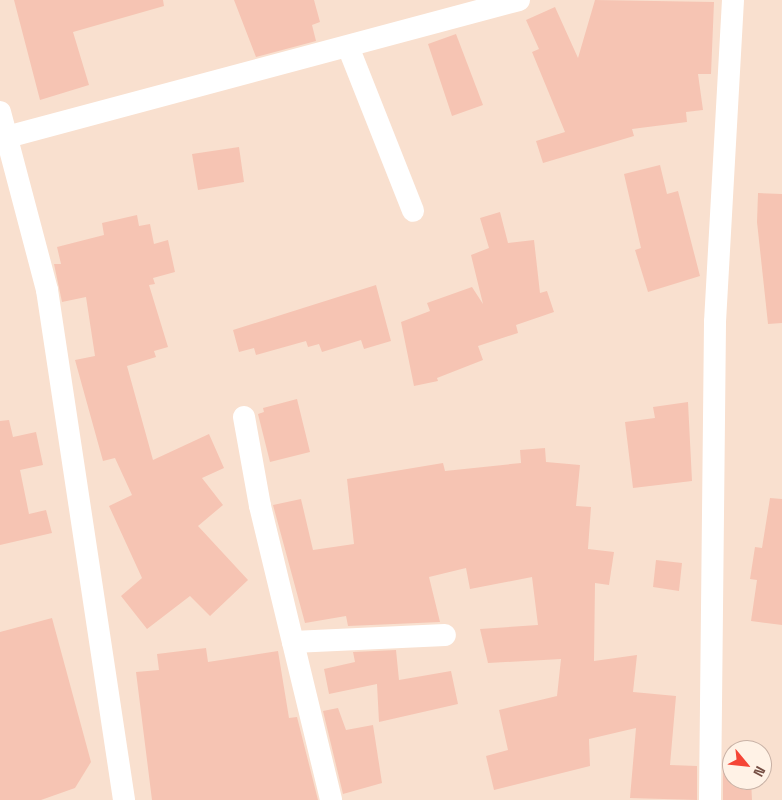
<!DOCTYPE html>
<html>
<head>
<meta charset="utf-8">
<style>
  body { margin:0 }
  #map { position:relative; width:782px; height:800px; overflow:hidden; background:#feedde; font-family:"Space Grotesk",sans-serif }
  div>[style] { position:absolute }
  .residential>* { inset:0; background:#f9e0cf }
  .building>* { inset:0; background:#f6c4b3 }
  .street>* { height:22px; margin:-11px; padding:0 11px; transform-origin:11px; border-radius:11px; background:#fff }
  span { translate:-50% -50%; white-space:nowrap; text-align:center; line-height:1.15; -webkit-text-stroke:4.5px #fff2e6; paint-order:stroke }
  .north { position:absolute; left:722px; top:740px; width:50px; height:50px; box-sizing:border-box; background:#fff2e6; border:1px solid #c8b1a5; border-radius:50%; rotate:118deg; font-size:14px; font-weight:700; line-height:20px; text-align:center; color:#764f44 }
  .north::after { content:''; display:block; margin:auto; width:18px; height:22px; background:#f54536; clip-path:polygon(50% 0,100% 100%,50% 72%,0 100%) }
</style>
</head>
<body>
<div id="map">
  <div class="residential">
    <i style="clip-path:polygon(evenodd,0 0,782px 0,782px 800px,0 800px,0 0,732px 750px,762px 750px,762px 780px,732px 780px,732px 750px)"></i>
  </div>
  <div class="building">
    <i style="clip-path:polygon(14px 0,163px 0,164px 6px,73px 32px,89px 85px,40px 100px)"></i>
    <i style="clip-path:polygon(234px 0,314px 0,320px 22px,312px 25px,316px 41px,256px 57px)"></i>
    <i style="clip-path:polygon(595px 0,714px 2px,711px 74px,698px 74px,703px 110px,686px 112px,687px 122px,632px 129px,634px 136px,543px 163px,536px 141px,565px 132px,532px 52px,539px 49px,526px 20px,555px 7px,578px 58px)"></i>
    <i style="clip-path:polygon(456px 34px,483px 105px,452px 116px,428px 44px)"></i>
    <i style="clip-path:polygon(239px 147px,244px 182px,198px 190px,192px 154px)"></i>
    <i style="clip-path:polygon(660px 165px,667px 194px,678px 191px,700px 276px,648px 292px,635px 250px,641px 248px,624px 174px)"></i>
    <i style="clip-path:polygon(758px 193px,782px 194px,782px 323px,768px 324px,757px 222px)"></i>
    <i style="clip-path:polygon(500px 212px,508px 243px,534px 240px,540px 293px,547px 291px,554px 312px,516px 325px,518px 333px,478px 346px,483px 360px,437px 378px,438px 381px,414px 386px,401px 322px,430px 311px,427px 303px,472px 287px,483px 304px,471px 255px,489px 248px,480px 218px)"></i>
    <i style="clip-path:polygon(137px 215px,139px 226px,150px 224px,154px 244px,168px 240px,175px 272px,153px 278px,155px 284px,149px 285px,168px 347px,154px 351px,156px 357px,127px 366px,153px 460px,209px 434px,224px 468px,202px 478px,223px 505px,198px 526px,248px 580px,210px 616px,190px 596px,147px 629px,121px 596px,142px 578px,109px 506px,132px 495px,115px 458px,103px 461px,75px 360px,95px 356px,86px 297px,62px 302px,54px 264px,61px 264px,57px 247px,104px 235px,102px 223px)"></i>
    <i style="clip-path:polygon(376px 285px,391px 341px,364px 349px,361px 340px,322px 352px,319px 344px,308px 347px,306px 341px,256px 355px,254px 348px,239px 352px,233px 330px)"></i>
    <i style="clip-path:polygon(297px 399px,310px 452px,270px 462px,258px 414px,264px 412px,263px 408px)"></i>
    <i style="clip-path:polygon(688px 402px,692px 481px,633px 488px,625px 422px,655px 418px,653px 407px)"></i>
    <i style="clip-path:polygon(9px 420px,13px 437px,36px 432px,43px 465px,20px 470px,29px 514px,46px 510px,52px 533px,0 545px,0 421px)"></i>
    <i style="clip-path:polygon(545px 448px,546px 462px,580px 465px,576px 506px,591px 507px,588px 549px,614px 552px,609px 585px,595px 583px,594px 661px,637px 655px,633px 692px,676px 696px,670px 765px,697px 766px,697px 800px,630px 798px,636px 728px,589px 739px,590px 766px,494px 790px,486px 756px,508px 750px,499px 710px,557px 696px,561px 659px,488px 663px,480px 629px,538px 625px,532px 577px,470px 589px,466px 568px,429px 577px,440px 622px,348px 626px,346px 616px,305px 623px,273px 505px,301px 499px,313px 550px,354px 544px,347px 479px,443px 463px,445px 471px,521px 463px,520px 450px)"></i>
    <i style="clip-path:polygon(770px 498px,782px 499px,782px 625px,751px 621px,757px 580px,750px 579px,755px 547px,762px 548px)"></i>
    <i style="clip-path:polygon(656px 560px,682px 563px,679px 591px,653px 587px)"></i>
    <i style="clip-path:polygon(52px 618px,91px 762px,75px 788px,41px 800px,0 800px,0 632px)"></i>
    <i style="clip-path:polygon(206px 648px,208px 662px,278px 651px,289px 718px,297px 717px,318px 800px,152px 800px,136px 672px,159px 670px,157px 654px)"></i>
    <i style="clip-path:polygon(396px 650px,399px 680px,451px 671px,458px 704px,379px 722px,377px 684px,329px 694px,324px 669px,355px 662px,353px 652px)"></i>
    <i style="clip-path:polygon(338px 708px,346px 730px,373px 725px,382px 783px,343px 794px,323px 711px)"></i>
    <i style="clip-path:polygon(723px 765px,732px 765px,732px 780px,751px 780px,752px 800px,723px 800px)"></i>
  </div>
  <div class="street">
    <i style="left:349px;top:49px;width:174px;rotate:68.4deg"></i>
    <i style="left:0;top:112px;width:184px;rotate:75.2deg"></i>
    <i style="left:47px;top:290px;width:516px;rotate:81.41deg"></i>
    <i style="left:7px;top:137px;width:530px;rotate:-14.98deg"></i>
    <i style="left:244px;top:417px;width:90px;rotate:79.8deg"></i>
    <i style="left:260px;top:506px;width:302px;rotate:76.4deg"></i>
    <i style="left:293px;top:642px;width:152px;rotate:-2.6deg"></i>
    <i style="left:710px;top:800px;width:478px;rotate:-89.4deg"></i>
    <i style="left:715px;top:322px;width:323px;rotate:-86.8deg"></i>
  </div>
  <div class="north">N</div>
</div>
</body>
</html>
